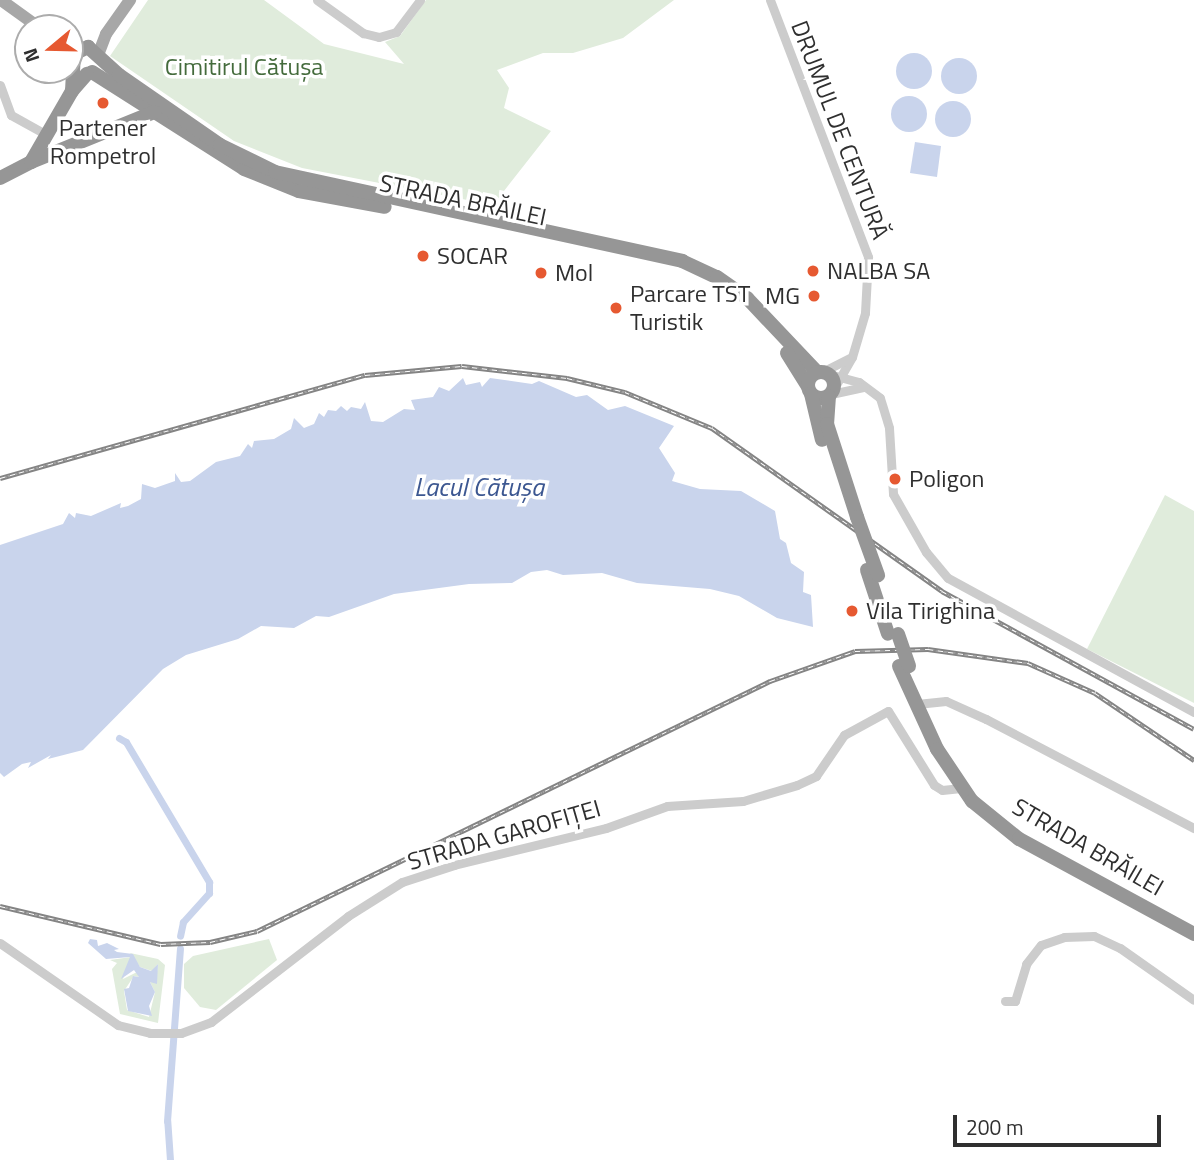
<!DOCTYPE html>
<html>
<head>
<meta charset="utf-8">
<style>
  body { margin:0 }
  #map { position:relative; width:1194px; height:1160px; overflow:hidden; background:#fff; font-family:"Titillium Web",sans-serif }
  div>[style] { position:absolute }
  .green>* { inset:0; background:#e0ecdc }
  .water>* { inset:0; background:#c9d4ec }
  .round { border-radius:50% }
  .canal>* { height:7px; margin:-3.5px; padding:0 3.5px; transform-origin:3.5px; border-radius:3.5px; background:#c9d4ec }
  .minor>* { height:9px; margin:-4.5px; padding:0 4.5px; transform-origin:4.5px; border-radius:4.5px; background:#ccc }
  .major>* { height:12px; margin:-6px; padding:0 6px; transform-origin:6px; border-radius:6px; background:#a7a7a7 }
  .highway>* { height:14px; margin:-7px; padding:0 7px; transform-origin:7px; border-radius:7px; background:#969696 }
  .highway>.ring { margin:-7px; padding:0; box-sizing:content-box; background:none; border:14px solid #969696; border-radius:50% }
  .rail>* { height:4.5px; margin-top:-2.25px; transform-origin:0; background:repeating-linear-gradient(90deg,#fff 0 5px,#848484 0 10px); box-sizing:border-box; border-block:2px solid #848484 }
  .highway-bridge>* { height:14px; margin:-7px; padding:0 7px; transform-origin:7px; border-radius:7px; background:#969696 }
  .dots>* { width:19px; height:19px; translate:-50% -50%; box-sizing:border-box; border:4px solid #fff; border-radius:50% }
  span { translate:-50% -50%; white-space:nowrap; text-align:center; line-height:1.15; -webkit-text-stroke:7px #fff; paint-order:stroke }
  .park-label { font-size:24px; color:#446b3c }
  .poi-label { font-size:24px; color:#2f2f2f }
  .left { translate:0 -50%; text-align:left }
  .right { translate:-100% -50%; text-align:right }
  .street-label { font-size:24px; color:#2f2f2f }
  .water-label { font-size:26px; color:#3c5791; font-style:italic }
  .north { position:absolute; left:14px; top:14px; width:70px; height:70px; box-sizing:border-box; background:#fff; border:2px solid #acacac; border-radius:50%; rotate:251deg; font-size:19px; font-weight:700; line-height:28px; text-align:center; color:#2f2f2f }
  .north::after { content:''; display:block; margin:auto; width:24px; height:32px; background:#e65931; clip-path:polygon(50% 0,100% 100%,50% 72%,0 100%) }
  .scale { position:absolute; left:953px; top:1115px; width:208px; height:32px; box-sizing:border-box; border:4px solid #2f2f2f; border-top:0; padding-left:9px; font-size:21px; line-height:24px; white-space:nowrap; color:#2f2f2f; -webkit-text-stroke:5px #fff; paint-order:stroke }
</style>
</head>
<body>
<div id="map">
  <div class="green">
    <i style="clip-path:polygon(148px 0,264px 0,324px 44px,404px 64px,385px 42px,400px 36px,426px 0,674px 0,623px 38px,573px 53px,543px 53px,497px 70px,509px 88px,504px 108px,551px 131px,493px 205px,302px 168px,234px 141px,110px 56px)"></i>
    <i style="clip-path:polygon(1165px 495px,1194px 511px,1194px 703px,1087px 649px)"></i>
    <i style="clip-path:polygon(269px 939px,277px 960px,216px 1010px,200px 1007px,184px 988px,184px 964px,193px 956px)"></i>
    <i style="clip-path:polygon(130px 953px,158px 959px,165px 965px,158px 1023px,120px 1014px,112px 969px,117px 963px,110px 960px,131px 957px,123px 979px,137px 972px,139px 977px,134px 976px,124px 991px,127px 1010px,149px 1017px,155px 992px,150px 982px,156px 980px,158px 964px,152px 971px,140px 967px)"></i>
  </div>
  <div class="water">
    <i class="round" style="left:896px;top:53px;width:36px;height:36px"></i>
    <i class="round" style="left:941px;top:58px;width:36px;height:36px"></i>
    <i class="round" style="left:891px;top:96px;width:36px;height:36px"></i>
    <i class="round" style="left:935px;top:101px;width:36px;height:36px"></i>
    <i style="clip-path:polygon(915px 142px,941px 146px,937px 177px,910px 173px)"></i>
    <i style="clip-path:polygon(463px 378px,466px 385px,480px 382px,482px 387px,490px 378px,532px 384px,539px 381px,576px 397px,587px 395px,608px 410px,625px 406px,674px 426px,659px 448px,675px 473px,672px 481px,700px 489px,741px 491px,775px 511px,780px 539px,786px 543px,791px 563px,804px 572px,803px 592px,811px 595px,813px 627px,777px 618px,739px 596px,710px 589px,637px 583px,602px 573px,563px 575px,547px 570px,531px 572px,512px 583px,469px 584px,394px 594px,329px 617px,316px 616px,294px 628px,261px 626px,238px 639px,186px 655px,163px 669px,83px 750px,48px 759px,51px 755px,28px 768px,31px 762px,22px 764px,4px 777px,0 773px,0 545px,63px 524px,69px 513px,75px 518px,76px 513px,91px 516px,121px 503px,120px 508px,128px 506px,141px 499px,142px 484px,155px 488px,175px 481px,175px 473px,181px 482px,190px 481px,216px 462px,240px 456px,248px 444px,252px 448px,254px 441px,274px 439px,291px 429px,294px 418px,304px 428px,314px 424px,319px 413px,324px 417px,328px 410px,336px 411px,341px 406px,347px 411px,351px 407px,361px 409px,365px 402px,371px 421px,383px 422px,404px 409px,415px 410px,411px 400px,433px 397px,439px 387px,449px 391px)"></i>
    <i style="clip-path:polygon(90px 939px,97px 940px,98px 946px,107px 943px,119px 949px,114px 950px,117px 952px,133px 954px,140px 967px,151px 971px,158px 964px,157px 984px,150px 982px,155px 992px,149px 1006px,152px 1016px,128px 1011px,124px 989px,129px 988px,133px 976px,139px 977px,134px 970px,121px 979px,130px 957px,106px 959px,88px 943px)"></i>
  </div>
  <div class="canal">
    <i style="left:119px;top:738px;width:8px;rotate:30deg"></i>
    <i style="left:126px;top:742px;width:163px;rotate:59.3deg"></i>
    <i style="left:209px;top:882px;width:11px;rotate:90deg"></i>
    <i style="left:209px;top:893px;width:39px;rotate:132deg"></i>
    <i style="left:183px;top:922px;width:14px;rotate:102deg"></i>
    <i style="left:170px;top:1160px;width:39px;rotate:-94deg"></i>
    <i style="left:167px;top:1121px;width:173px;rotate:-85.7deg"></i>
  </div>
  <div class="minor">
    <i style="left:317px;top:0;width:57px;rotate:35.7deg"></i>
    <i style="left:363px;top:33px;width:16px;rotate:14deg"></i>
    <i style="left:379px;top:37px;width:18px;rotate:-16deg"></i>
    <i style="left:396px;top:32px;width:40px;rotate:-53deg"></i>
    <i style="left:770px;top:0;width:275px;rotate:69.1deg"></i>
    <i style="left:868px;top:257px;width:56px;rotate:93.1deg"></i>
    <i style="left:865px;top:313px;width:46px;rotate:106.5deg"></i>
    <i style="left:852px;top:357px;width:38px;rotate:120deg"></i>
    <i style="left:0;top:85px;width:32px;rotate:70deg"></i>
    <i style="left:11px;top:115px;width:41px;rotate:29.1deg"></i>
    <i style="left:822px;top:372px;width:31px;rotate:-27deg"></i>
    <i style="left:825px;top:373px;width:35px;rotate:15deg"></i>
    <i style="left:859px;top:382px;width:26px;rotate:37deg"></i>
    <i style="left:880px;top:398px;width:31px;rotate:73deg"></i>
    <i style="left:889px;top:428px;width:66px;rotate:86.5deg"></i>
    <i style="left:893px;top:494px;width:67px;rotate:60.4deg"></i>
    <i style="left:926px;top:552px;width:34px;rotate:50deg"></i>
    <i style="left:948px;top:578px;width:280px;rotate:28.6deg"></i>
    <i style="left:831px;top:394px;width:34px;rotate:-12deg"></i>
    <i style="left:917px;top:704px;width:29px;rotate:-6deg"></i>
    <i style="left:946px;top:701px;width:44px;rotate:24.2deg"></i>
    <i style="left:986px;top:719px;width:235px;rotate:27.7deg"></i>
    <i style="left:0;top:943px;width:144px;rotate:34.8deg"></i>
    <i style="left:118px;top:1025px;width:33px;rotate:14deg"></i>
    <i style="left:150px;top:1033px;width:31px"></i>
    <i style="left:181px;top:1033px;width:32px;rotate:-20deg"></i>
    <i style="left:211px;top:1022px;width:173px;rotate:-37.7deg"></i>
    <i style="left:348px;top:916px;width:64px;rotate:-32.2deg"></i>
    <i style="left:402px;top:882px;width:55px;rotate:-18.1deg"></i>
    <i style="left:454px;top:865px;width:156px;rotate:-13.7deg"></i>
    <i style="left:606px;top:828px;width:65px;rotate:-19.8deg"></i>
    <i style="left:667px;top:806px;width:76px;rotate:-3.8deg"></i>
    <i style="left:743px;top:801px;width:56px;rotate:-16.5deg"></i>
    <i style="left:797px;top:785px;width:21px;rotate:-25deg"></i>
    <i style="left:816px;top:776px;width:50px;rotate:-55.7deg"></i>
    <i style="left:844px;top:735px;width:50px;rotate:-28.6deg"></i>
    <i style="left:888px;top:711px;width:87px;rotate:58.1deg"></i>
    <i style="left:934px;top:785px;width:9px;rotate:32deg"></i>
    <i style="left:942px;top:790px;width:19px;rotate:-6deg"></i>
    <i style="left:1005px;top:1001px;width:10px"></i>
    <i style="left:1015px;top:1001px;width:39px;rotate:-73deg"></i>
    <i style="left:1026px;top:964px;width:24px;rotate:-52deg"></i>
    <i style="left:1041px;top:945px;width:24px;rotate:-19deg"></i>
    <i style="left:1064px;top:937px;width:30px;rotate:-2deg"></i>
    <i style="left:1094px;top:936px;width:29px;rotate:25deg"></i>
    <i style="left:1120px;top:948px;width:90px;rotate:35.1deg"></i>
  </div>
  <div class="major">
    <i style="left:1px;top:0;width:48px;rotate:35.7deg"></i>
    <i style="left:70px;top:44px;width:12px;rotate:20deg"></i>
    <i style="left:98px;top:55px;width:22px;rotate:-69deg"></i>
    <i style="left:106px;top:34px;width:42px;rotate:-54.8deg"></i>
  </div>
  <div class="highway">
    <i style="left:92px;top:72px;width:180px;rotate:32.5deg"></i>
    <i style="left:244px;top:169px;width:59px;rotate:21.8deg"></i>
    <i style="left:299px;top:191px;width:87px;rotate:10.5deg"></i>
    <i style="left:72px;top:91px;width:37px;rotate:-87deg"></i>
    <i style="left:74px;top:54px;width:16px;rotate:-27deg"></i>
    <i style="left:88px;top:47px;width:42px;rotate:42.1deg"></i>
    <i style="left:119px;top:75px;width:123px;rotate:34.7deg"></i>
    <i style="left:220px;top:145px;width:61px;rotate:26.1deg"></i>
    <i style="left:275px;top:172px;width:417px;rotate:12.3deg"></i>
    <i style="left:682px;top:261px;width:38px;rotate:25deg"></i>
    <i style="left:717px;top:277px;width:37px;rotate:35deg"></i>
    <i style="left:747px;top:298px;width:102px;rotate:46.6deg"></i>
    <i style="left:31px;top:162px;width:133px;rotate:-22.1deg"></i>
    <i style="left:0;top:178px;width:35px;rotate:-27deg"></i>
    <i style="left:31px;top:162px;width:82px;rotate:-60deg"></i>
    <i style="left:72px;top:91px;width:23px;rotate:-49deg"></i>
    <i style="left:787px;top:353px;width:38px;rotate:58deg"></i>
    <i class="ring" style="left:808px;top:372px;width:12px;height:12px"></i>
    <i style="left:811px;top:394px;width:47px;rotate:76.6deg"></i>
    <i style="left:829px;top:396px;width:28px;rotate:94deg"></i>
    <i style="left:827px;top:424px;width:98px;rotate:72.1deg"></i>
    <i style="left:867px;top:570px;width:67px;rotate:71.8deg"></i>
    <i style="left:899px;top:666px;width:91px;rotate:65.4deg"></i>
    <i style="left:937px;top:749px;width:63px;rotate:56.1deg"></i>
    <i style="left:972px;top:801px;width:60px;rotate:39deg"></i>
    <i style="left:1019px;top:839px;width:199px;rotate:28.5deg"></i>
  </div>
  <div class="rail">
    <i style="left:0;top:478px;width:379px;rotate:-15.8deg"></i>
    <i style="left:365px;top:375px;width:97px;rotate:-5.3deg"></i>
    <i style="left:462px;top:366px;width:106px;rotate:6.5deg"></i>
    <i style="left:567px;top:378px;width:60px;rotate:13.6deg"></i>
    <i style="left:625px;top:392px;width:94px;rotate:22.5deg"></i>
    <i style="left:712px;top:428px;width:282px;rotate:35.3deg"></i>
    <i style="left:942px;top:591px;width:287px;rotate:28.7deg"></i>
    <i style="left:0;top:906px;width:165px;rotate:13.3deg"></i>
    <i style="left:161px;top:944px;width:49px;rotate:-2.3deg"></i>
    <i style="left:210px;top:942px;width:48px;rotate:-13.2deg"></i>
    <i style="left:257px;top:931px;width:571px;rotate:-25.98deg"></i>
    <i style="left:770px;top:681px;width:90px;rotate:-19.4deg"></i>
    <i style="left:855px;top:651px;width:73px;rotate:-1.6deg"></i>
    <i style="left:928px;top:649px;width:101px;rotate:8deg"></i>
    <i style="left:1028px;top:663px;width:73px;rotate:24.1deg"></i>
    <i style="left:1095px;top:693px;width:120px;rotate:34.1deg"></i>
  </div>
  <div class="highway-bridge">
    <i style="left:857px;top:517px;width:62px;rotate:70.1deg"></i>
    <i style="left:898px;top:634px;width:34px;rotate:71deg"></i>
  </div>
  <div class="dots">
    <i style="left:103px;top:103px;background:#e65931"></i>
    <i style="left:423px;top:256px;background:#e65931"></i>
    <i style="left:813px;top:271px;background:#e65931"></i>
    <i style="left:541px;top:273px;background:#e65931"></i>
    <i style="left:814px;top:296px;background:#e65931"></i>
    <i style="left:616px;top:308px;background:#e65931"></i>
    <i style="left:895px;top:479px;background:#e65931"></i>
    <i style="left:852px;top:611px;background:#e65931"></i>
  </div>
  <div class="park-label">
    <span style="left:244px;top:67px">Cimitirul Cătușa</span>
  </div>
  <div class="poi-label">
    <span style="left:103px;top:142px">Partener<br>Rompetrol</span>
    <span class="left" style="left:437px;top:256px">SOCAR</span>
    <span class="left" style="left:827px;top:271px">NALBA SA</span>
    <span class="left" style="left:555px;top:273px">Mol</span>
    <span class="left" style="left:630px;top:308px">Parcare TST<br>Turistik</span>
    <span class="right" style="left:800px;top:296px">MG</span>
    <span class="left" style="left:909px;top:479px">Poligon</span>
    <span class="left" style="left:866px;top:611px">Vila Tirighina</span>
  </div>
  <div class="street-label">
    <span style="left:840px;top:130px;rotate:69deg">DRUMUL DE CENTURĂ</span>
    <span style="left:463px;top:200px;rotate:12deg">STRADA BRĂILEI</span>
    <span style="left:504px;top:835px;rotate:-16deg">STRADA GAROFIȚEI</span>
    <span style="left:1088px;top:847px;rotate:30deg">STRADA BRĂILEI</span>
  </div>
  <div class="water-label">
    <span style="left:479px;top:487px">Lacul Cătușa</span>
  </div>
  <div class="north">N</div>
  <div class="scale">200 m</div>
</div>
</body>
</html>
